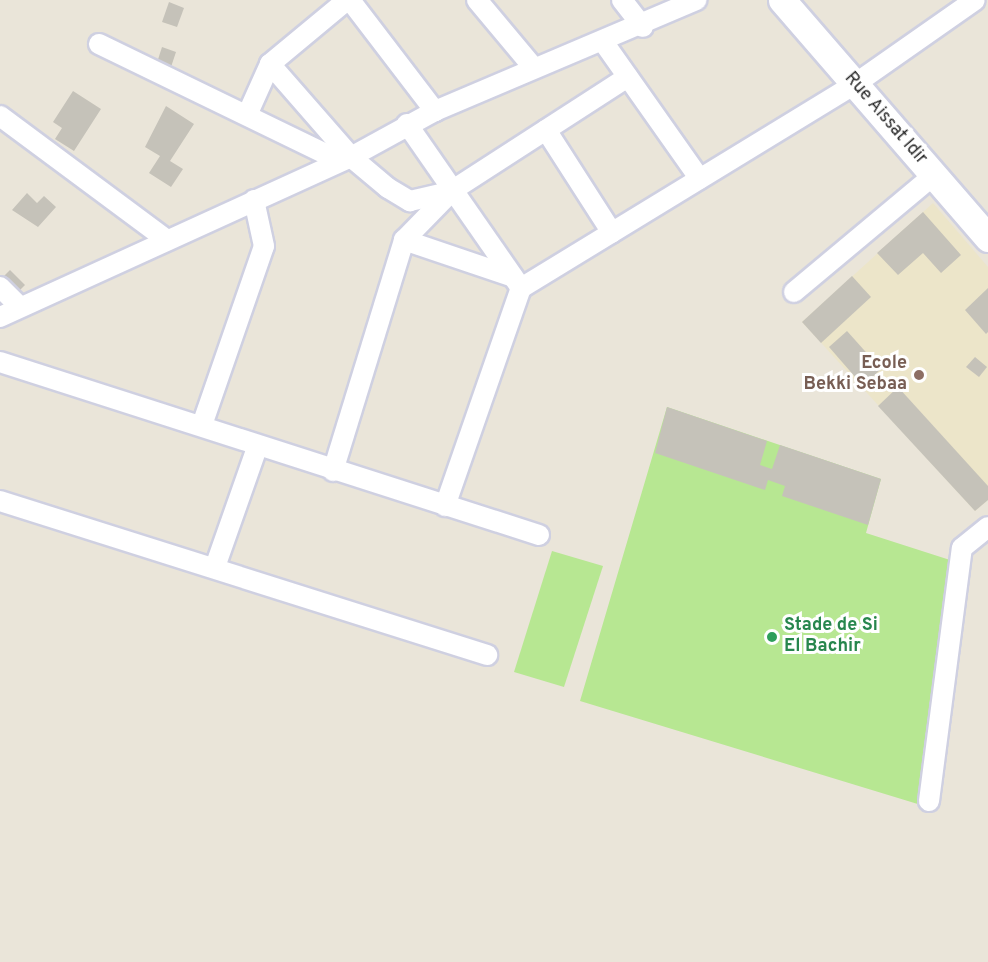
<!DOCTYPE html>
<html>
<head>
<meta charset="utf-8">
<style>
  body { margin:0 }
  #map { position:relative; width:988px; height:962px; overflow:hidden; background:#eae5d9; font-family:Overpass,sans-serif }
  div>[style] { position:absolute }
  .education>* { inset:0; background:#ece5c9 }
  .pitch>* { inset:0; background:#b7e792 }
  .building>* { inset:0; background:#c5c2b9 }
  .roads { filter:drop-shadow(2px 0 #cfd0e1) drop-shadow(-2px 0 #cfd0e1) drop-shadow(0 2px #cfd0e1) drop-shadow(0 -2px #cfd0e1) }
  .street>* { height:20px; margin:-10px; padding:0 10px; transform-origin:10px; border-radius:10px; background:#fff }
  .secondary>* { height:27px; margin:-13.5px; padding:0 13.5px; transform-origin:13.5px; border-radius:13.5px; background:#fff }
  .dots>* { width:16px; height:16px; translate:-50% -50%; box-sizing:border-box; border:3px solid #fff; border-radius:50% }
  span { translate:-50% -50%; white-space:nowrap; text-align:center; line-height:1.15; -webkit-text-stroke:6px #fff; paint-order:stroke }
  .street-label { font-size:18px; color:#282828 }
  .education-label { font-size:18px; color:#785e54; font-weight:700 }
  .right { translate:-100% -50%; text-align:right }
  .leisure-label { font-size:18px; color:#27864d; font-weight:700 }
  .left { translate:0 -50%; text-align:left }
</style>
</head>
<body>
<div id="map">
  <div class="education">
    <i style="clip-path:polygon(933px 203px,988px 267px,988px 500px,975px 511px,802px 322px)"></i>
  </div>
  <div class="pitch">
    <i style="clip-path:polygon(667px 407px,881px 479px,866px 533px,950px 560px,954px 573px,921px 805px,580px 701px)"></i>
    <i style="clip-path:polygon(552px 551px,603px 566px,564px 687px,514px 672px)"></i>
  </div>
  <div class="building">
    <i style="clip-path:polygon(169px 2px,184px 8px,177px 27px,162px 22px)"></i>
    <i style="clip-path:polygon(162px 47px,176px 52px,168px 76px,154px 72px)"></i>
    <i style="clip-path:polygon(73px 91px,101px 109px,74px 151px,55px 139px,62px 128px,53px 122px)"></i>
    <i style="clip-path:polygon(166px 106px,194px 124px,170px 161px,183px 169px,171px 187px,149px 173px,160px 156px,145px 147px)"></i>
    <i style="clip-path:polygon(27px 193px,37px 203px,44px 196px,56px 207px,38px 227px,12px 210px)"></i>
    <i style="clip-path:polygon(923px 212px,961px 255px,941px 273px,923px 253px,898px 275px,877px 253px)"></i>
    <i style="clip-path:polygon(10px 270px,25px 285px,13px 297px,0 280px)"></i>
    <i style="clip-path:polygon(852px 276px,871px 297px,821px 343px,802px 322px)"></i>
    <i style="clip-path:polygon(988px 288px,988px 332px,986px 334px,965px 310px)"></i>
    <i style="clip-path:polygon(847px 331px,881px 369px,863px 386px,829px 347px)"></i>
    <i style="clip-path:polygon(975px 357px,987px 367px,979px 377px,966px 367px)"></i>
    <i style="clip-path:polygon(898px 387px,988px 486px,988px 500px,975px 511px,878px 406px)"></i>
    <i style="clip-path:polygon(667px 407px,767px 441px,760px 465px,772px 469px,780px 445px,881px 479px,868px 525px,782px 496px,785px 486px,768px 480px,765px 490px,655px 453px)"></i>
  </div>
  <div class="roads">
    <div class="street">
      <i style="left:350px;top:0;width:140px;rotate:52.6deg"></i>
      <i style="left:477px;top:0;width:87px;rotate:50.1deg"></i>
      <i style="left:622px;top:0;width:34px;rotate:52deg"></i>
      <i style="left:604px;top:43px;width:166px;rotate:54.8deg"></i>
      <i style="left:99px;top:44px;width:268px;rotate:25.9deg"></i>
      <i style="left:270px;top:64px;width:123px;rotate:48.9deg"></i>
      <i style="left:351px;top:157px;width:48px;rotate:40deg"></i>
      <i style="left:388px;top:188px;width:26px;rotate:31deg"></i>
      <i style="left:410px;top:201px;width:39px;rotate:-13deg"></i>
      <i style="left:248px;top:113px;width:54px;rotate:-65.8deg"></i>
      <i style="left:270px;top:64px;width:100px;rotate:-39.7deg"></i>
      <i style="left:0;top:116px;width:208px;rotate:36.6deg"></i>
      <i style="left:407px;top:124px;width:200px;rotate:55.2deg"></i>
      <i style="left:546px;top:130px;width:122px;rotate:57.3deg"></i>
      <i style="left:404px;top:240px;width:115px;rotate:18.7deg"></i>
      <i style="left:0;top:287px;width:28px;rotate:45deg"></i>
      <i style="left:794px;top:292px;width:182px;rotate:-39.9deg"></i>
      <i style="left:0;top:317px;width:386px;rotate:-24.5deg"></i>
      <i style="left:351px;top:157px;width:96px;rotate:-28.7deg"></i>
      <i style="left:435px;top:111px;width:284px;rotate:-23deg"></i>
      <i style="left:0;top:362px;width:566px;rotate:17.79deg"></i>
      <i style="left:202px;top:425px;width:189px;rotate:-70.9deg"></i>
      <i style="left:264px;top:246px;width:47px;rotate:-102.3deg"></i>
      <i style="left:333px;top:471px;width:242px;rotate:-72.9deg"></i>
      <i style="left:404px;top:240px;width:70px;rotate:-45.6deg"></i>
      <i style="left:453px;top:190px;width:208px;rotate:-32.9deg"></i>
      <i style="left:0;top:501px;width:511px;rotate:17.55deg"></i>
      <i style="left:445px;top:506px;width:231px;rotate:-70.8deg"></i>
      <i style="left:521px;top:288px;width:391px;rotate:-31.4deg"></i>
      <i style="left:855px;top:84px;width:146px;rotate:-35deg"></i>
      <i style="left:215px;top:567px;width:126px;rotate:-70.6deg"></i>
      <i style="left:929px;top:801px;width:255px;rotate:-82.6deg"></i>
      <i style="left:962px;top:548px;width:33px;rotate:-39deg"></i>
    </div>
    <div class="secondary">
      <i style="left:782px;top:0;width:315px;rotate:49.1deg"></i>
    </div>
  </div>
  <div class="dots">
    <i style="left:919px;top:375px;background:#8d6e63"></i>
    <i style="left:772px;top:637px;background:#2e9e5b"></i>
  </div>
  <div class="street-label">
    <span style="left:885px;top:119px;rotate:49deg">Rue Aissat Idir</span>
  </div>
  <div class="education-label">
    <span class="right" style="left:907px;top:375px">Ecole<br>Bekki Sebaa</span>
  </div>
  <div class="leisure-label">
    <span class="left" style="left:784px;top:637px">Stade de Si<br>El Bachir</span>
  </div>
</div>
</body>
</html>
